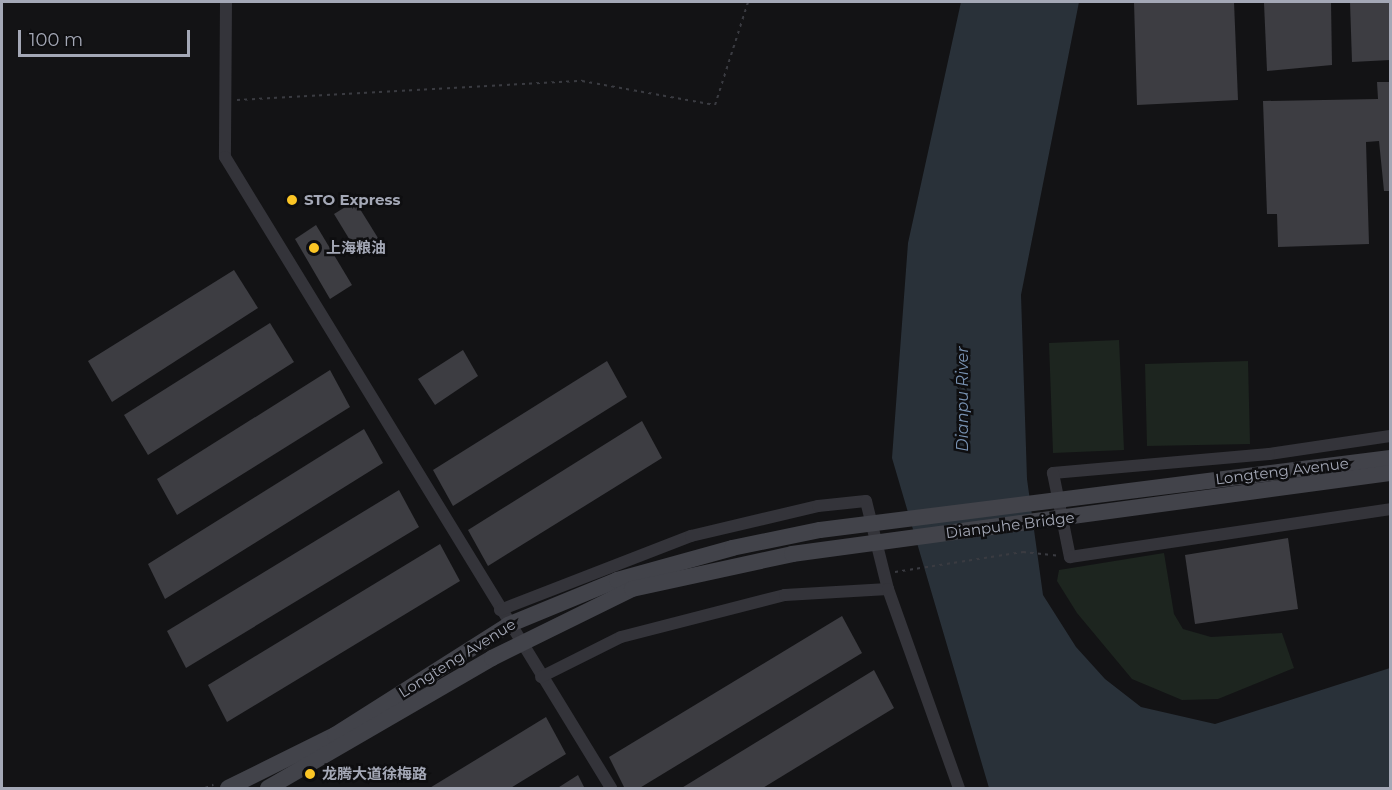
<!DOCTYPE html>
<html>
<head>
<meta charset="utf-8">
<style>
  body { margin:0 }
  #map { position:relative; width:1392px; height:790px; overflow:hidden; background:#131315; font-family:Montserrat,"Noto Sans SC",sans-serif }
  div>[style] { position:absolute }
  .green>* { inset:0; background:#1d251f }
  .water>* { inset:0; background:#293139 }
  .building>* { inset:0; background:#3d3d42 }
  .path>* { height:2px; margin-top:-1px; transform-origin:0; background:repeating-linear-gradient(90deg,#3a3b41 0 3px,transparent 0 7.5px) }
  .minor>* { height:12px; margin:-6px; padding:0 6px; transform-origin:6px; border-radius:6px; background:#34343a }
  .secondary>* { height:16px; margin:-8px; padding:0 8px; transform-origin:8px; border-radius:8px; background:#42434a }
  .dots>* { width:16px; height:16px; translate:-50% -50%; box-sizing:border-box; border:3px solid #0e0e10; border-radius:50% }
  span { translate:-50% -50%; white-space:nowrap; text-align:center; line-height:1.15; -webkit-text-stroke:5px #0e0e10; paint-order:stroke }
  .poi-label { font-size:15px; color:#a4a8b6; font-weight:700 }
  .left { translate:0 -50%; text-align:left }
  .street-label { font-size:15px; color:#a4a8b6 }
  .water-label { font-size:16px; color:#7993b3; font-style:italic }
  .frame { position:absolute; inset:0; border:3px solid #a4a8b6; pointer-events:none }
  .scale { position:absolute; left:18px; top:30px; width:172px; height:27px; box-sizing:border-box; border:3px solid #a4a8b6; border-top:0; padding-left:8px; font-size:18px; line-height:21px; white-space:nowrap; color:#a4a8b6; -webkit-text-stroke:4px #0e0e10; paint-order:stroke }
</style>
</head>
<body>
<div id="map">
  <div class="green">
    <i style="clip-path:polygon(1119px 340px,1124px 450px,1053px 453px,1049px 343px)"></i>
    <i style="clip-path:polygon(1248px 361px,1250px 444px,1147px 446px,1145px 364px)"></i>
    <i style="clip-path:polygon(1164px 553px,1174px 614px,1183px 629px,1211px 637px,1282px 633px,1294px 668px,1218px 699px,1182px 700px,1132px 679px,1077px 613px,1057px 581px,1059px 570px)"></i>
  </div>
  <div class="water">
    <i style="clip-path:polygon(961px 2px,1079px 2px,1021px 295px,1027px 479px,1043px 595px,1076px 647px,1105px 679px,1141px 707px,1215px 724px,1390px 668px,1390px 788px,989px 788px,892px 458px,908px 243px)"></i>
  </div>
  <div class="building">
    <i style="clip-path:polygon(1134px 2px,1234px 2px,1238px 100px,1137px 105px)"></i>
    <i style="clip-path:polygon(1331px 2px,1332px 65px,1267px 71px,1264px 3px)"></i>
    <i style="clip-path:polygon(1350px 2px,1390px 2px,1390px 60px,1352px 62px)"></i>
    <i style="clip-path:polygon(1377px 82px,1390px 82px,1390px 191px,1384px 191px,1379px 141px,1366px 142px,1369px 244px,1278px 247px,1277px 214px,1267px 214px,1263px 101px,1378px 99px)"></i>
    <i style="clip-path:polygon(355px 201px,378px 238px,359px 255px,334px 214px)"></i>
    <i style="clip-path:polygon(316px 225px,352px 285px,330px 299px,295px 239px)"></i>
    <i style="clip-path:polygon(234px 270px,258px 308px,112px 402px,88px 361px)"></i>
    <i style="clip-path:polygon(270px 323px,294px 362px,148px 455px,124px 415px)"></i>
    <i style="clip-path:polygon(463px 350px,478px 376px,435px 405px,418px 379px)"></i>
    <i style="clip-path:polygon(607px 361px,627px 397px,453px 506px,433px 470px)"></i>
    <i style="clip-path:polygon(330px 370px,350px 407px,177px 515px,157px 479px)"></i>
    <i style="clip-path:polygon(642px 421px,662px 458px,488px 566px,468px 530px)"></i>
    <i style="clip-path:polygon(364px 429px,383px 463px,165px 599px,148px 564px)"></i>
    <i style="clip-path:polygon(399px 490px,419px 527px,186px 668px,167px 631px)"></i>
    <i style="clip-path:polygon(1288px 538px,1298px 609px,1195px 624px,1185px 555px)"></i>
    <i style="clip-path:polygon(440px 544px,460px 581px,227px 722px,208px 685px)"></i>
    <i style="clip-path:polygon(842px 616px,862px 653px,638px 789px,625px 789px,609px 757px)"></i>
    <i style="clip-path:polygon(874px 670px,894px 708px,761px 789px,680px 789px)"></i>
    <i style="clip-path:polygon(546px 717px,566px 754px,509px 789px,428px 789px)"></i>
    <i style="clip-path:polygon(578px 775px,585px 789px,556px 789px)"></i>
  </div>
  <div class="path">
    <i style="left:237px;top:100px;width:346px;rotate:-3.2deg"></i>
    <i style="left:582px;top:81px;width:135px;rotate:10.2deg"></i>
    <i style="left:715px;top:105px;width:108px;rotate:-72.2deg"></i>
    <i style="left:895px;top:572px;width:130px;rotate:-8.9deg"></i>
    <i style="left:1023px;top:552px;width:36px;rotate:6deg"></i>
    <i style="left:205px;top:788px;width:9px;rotate:-21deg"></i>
  </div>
  <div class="minor">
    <i style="left:226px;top:2px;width:155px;rotate:90.4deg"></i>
    <i style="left:225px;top:157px;width:740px;rotate:58.54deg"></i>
    <i style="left:1390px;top:436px;width:122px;rotate:171.5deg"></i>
    <i style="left:1269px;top:454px;width:217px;rotate:175deg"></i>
    <i style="left:1053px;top:473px;width:86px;rotate:78.6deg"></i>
    <i style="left:1070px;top:557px;width:324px;rotate:-8.5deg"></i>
    <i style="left:500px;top:610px;width:205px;rotate:-21.2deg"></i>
    <i style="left:691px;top:536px;width:130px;rotate:-13.3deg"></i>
    <i style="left:818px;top:506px;width:48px;rotate:-5.9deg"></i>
    <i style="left:866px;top:501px;width:91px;rotate:76deg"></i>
    <i style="left:541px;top:677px;width:89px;rotate:-26.6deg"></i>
    <i style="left:621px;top:637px;width:169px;rotate:-14.4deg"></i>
    <i style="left:785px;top:595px;width:103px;rotate:-3.3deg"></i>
    <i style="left:888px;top:589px;width:211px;rotate:70.4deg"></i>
  </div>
  <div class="secondary">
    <i style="left:228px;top:788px;width:119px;rotate:-26.4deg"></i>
    <i style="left:335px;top:735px;width:205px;rotate:-32.4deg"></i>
    <i style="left:508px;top:625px;width:118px;rotate:-22.4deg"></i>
    <i style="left:617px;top:580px;width:119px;rotate:-15.5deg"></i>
    <i style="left:732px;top:548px;width:90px;rotate:-11.6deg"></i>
    <i style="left:820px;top:530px;width:575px;rotate:-7.2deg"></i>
    <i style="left:268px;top:788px;width:259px;rotate:-30.1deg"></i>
    <i style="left:492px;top:658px;width:156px;rotate:-26.2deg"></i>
    <i style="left:632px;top:589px;width:164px;rotate:-12.3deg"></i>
    <i style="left:792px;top:554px;width:603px;rotate:-7.71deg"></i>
  </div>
  <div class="dots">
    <i style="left:292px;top:200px;background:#fbc525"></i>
    <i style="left:314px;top:248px;background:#fbc525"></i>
    <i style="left:310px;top:774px;background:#fbc525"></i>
  </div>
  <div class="poi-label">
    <span class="left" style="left:304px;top:200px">STO Express</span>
    <span class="left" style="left:326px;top:248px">上海粮油</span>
    <span class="left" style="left:322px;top:774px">龙腾大道徐梅路</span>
  </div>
  <div class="street-label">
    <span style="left:1282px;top:471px;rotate:-7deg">Longteng Avenue</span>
    <span style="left:1010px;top:525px;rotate:-7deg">Dianpuhe Bridge</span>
    <span style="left:457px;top:658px;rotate:-32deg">Longteng Avenue</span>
  </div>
  <div class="water-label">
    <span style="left:963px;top:399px;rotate:-90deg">Dianpu River</span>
  </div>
  <div class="frame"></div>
  <div class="scale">100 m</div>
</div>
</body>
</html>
